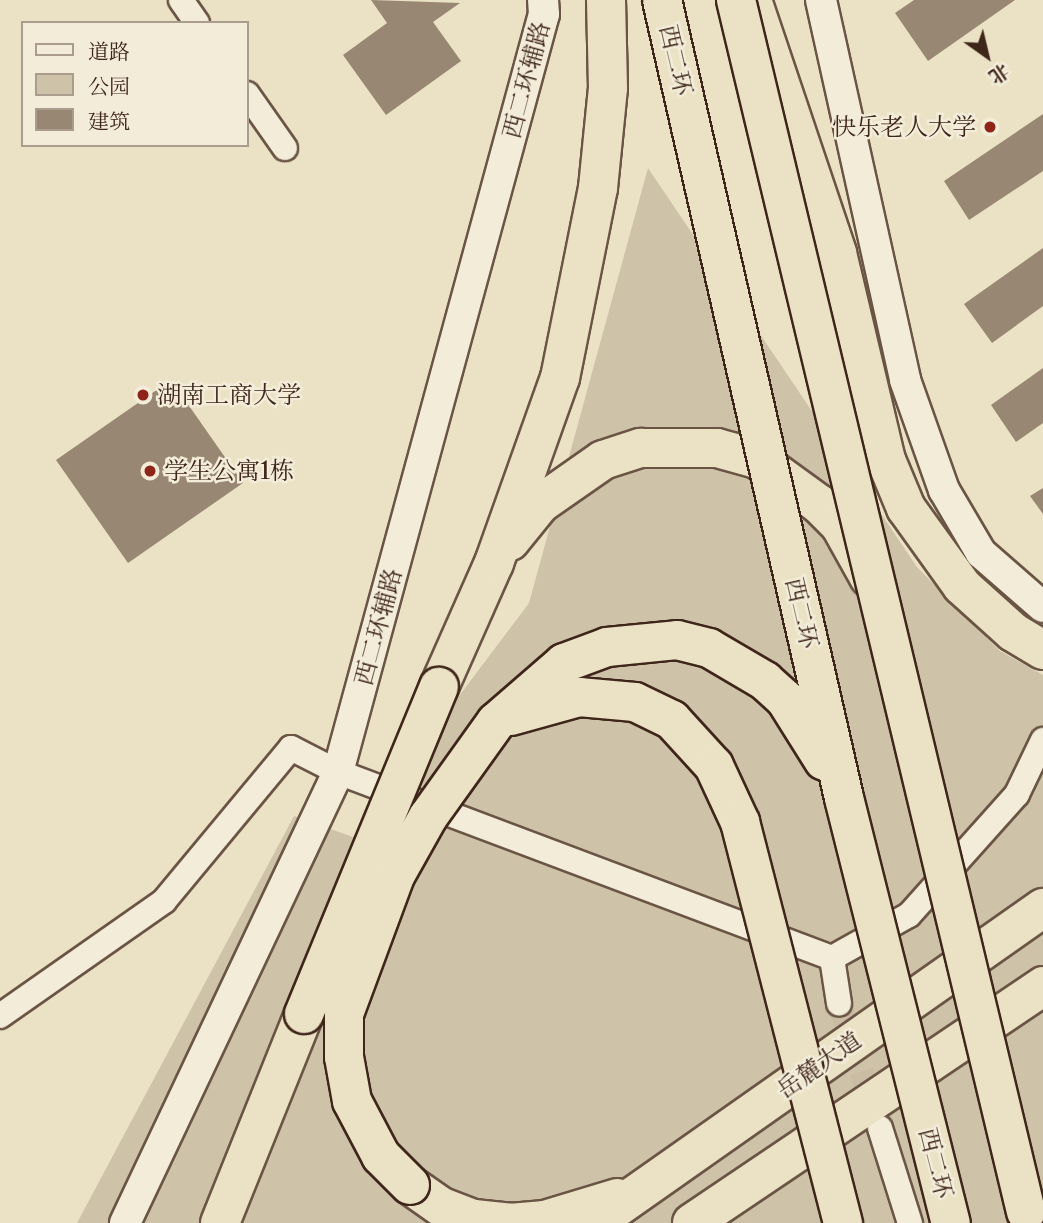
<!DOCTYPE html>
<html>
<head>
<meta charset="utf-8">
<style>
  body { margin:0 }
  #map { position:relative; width:1043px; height:1223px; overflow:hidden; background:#ebe2c5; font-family:"Libre Caslon Text","Noto Serif SC",serif }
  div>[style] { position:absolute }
  .green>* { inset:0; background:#cec2a8 }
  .building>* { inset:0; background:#988873 }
  .minor-tunnel>* { height:24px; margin-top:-12px; transform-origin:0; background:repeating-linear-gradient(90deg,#c9bca3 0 24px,transparent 0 36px) }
  .roads { filter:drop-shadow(2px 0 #6a5545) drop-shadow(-2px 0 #6a5545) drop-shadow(0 2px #6a5545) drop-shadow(0 -2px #6a5545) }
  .minor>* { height:24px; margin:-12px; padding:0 12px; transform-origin:12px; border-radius:12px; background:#f2ecd9 }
  .tertiary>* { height:30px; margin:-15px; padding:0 15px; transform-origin:15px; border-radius:15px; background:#f2ecd9 }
  .trunk>* { height:38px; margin:-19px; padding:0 19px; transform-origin:19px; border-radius:19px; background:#ebe2c5 }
  .bridges { filter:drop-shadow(2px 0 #3f261a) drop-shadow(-2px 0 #3f261a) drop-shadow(0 2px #3f261a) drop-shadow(0 -2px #3f261a) }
  .trunk-bridge>* { height:38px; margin:-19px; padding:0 19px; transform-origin:19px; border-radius:19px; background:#ebe2c5 }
  .dots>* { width:19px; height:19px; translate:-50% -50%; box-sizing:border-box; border:4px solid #f2ecd9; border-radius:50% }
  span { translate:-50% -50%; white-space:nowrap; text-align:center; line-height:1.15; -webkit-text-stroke:5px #f2ecd9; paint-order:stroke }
  .street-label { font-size:24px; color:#3f261a }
  .poi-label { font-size:24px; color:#3f261a }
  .right { translate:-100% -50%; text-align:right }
  .left { translate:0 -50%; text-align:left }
  .legend { position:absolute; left:21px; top:21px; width:228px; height:126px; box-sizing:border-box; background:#f2ecd9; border:2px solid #aa9d8d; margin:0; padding:9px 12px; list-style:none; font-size:21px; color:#3f261a }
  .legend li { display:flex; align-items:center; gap:14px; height:35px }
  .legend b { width:35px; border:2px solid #aa9d8d }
  .north { position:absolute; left:952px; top:21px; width:70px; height:70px; -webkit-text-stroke:5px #f2ecd9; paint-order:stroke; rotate:146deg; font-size:19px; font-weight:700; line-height:28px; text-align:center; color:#3f261a }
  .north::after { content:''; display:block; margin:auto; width:24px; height:32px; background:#3f261a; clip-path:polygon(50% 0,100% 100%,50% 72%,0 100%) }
</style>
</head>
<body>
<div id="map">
  <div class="green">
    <i style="clip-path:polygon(648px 168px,917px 567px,1000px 651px,1043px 675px,1043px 1223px,77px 1223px,294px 816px,353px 837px,529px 603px)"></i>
  </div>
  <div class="building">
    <i style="clip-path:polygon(371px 0,460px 3px,433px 22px,461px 61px,386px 115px,343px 55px,387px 23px)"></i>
    <i style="clip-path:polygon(914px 0,1015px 0,928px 61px,895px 13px)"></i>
    <i style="clip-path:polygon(1043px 114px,1043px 171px,969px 220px,944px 181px)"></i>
    <i style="clip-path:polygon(1043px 248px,1043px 306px,992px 343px,964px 304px)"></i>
    <i style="clip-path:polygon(1043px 368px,1043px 423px,1016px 442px,991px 405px)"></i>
    <i style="clip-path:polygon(171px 380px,243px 483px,128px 563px,56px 460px)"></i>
    <i style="clip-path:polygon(1043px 488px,1043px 514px,1030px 496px)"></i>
  </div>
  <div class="minor-tunnel">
    <i style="left:839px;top:1003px;width:118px;rotate:71.7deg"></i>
  </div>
  <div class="roads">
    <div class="minor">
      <i style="left:181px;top:0;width:28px;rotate:55deg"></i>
      <i style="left:247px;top:94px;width:66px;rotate:54.9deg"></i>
      <i style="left:832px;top:958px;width:46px;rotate:81.2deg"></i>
      <i style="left:0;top:1016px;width:200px;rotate:-35deg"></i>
      <i style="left:164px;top:901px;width:199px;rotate:-50.3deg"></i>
      <i style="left:291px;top:748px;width:53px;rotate:27.1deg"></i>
      <i style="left:338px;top:772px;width:528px;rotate:20.63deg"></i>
      <i style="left:832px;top:958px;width:88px;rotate:-29.2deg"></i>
      <i style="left:909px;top:915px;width:162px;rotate:-48.2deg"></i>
      <i style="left:1017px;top:794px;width:60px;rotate:-64.3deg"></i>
      <i style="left:880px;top:1128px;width:100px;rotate:72.5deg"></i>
    </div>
    <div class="tertiary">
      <i style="left:821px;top:0;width:389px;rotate:77.5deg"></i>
      <i style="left:905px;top:380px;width:117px;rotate:70.5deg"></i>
      <i style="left:944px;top:490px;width:73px;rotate:59.6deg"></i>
      <i style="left:981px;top:553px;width:82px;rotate:41.1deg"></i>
      <i style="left:125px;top:1223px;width:499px;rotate:-64.7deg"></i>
      <i style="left:338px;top:772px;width:785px;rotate:-74.8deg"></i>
      <i style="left:544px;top:14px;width:14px;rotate:-94deg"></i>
    </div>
    <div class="trunk">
      <i style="left:752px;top:0;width:267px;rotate:71.4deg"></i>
      <i style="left:837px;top:253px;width:213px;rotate:76.7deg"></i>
      <i style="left:886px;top:460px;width:52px;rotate:67.4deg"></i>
      <i style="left:906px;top:508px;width:96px;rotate:54.3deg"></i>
      <i style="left:962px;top:586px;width:69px;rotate:42deg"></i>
      <i style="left:1013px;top:632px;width:35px;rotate:31deg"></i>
      <i style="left:510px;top:541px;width:48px;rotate:-51deg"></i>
      <i style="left:540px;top:504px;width:77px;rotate:-34.9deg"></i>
      <i style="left:603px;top:460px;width:40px;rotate:-18deg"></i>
      <i style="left:641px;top:448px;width:76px"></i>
      <i style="left:717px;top:448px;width:41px;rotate:15.4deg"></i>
      <i style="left:757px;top:459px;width:77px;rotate:36deg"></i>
      <i style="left:819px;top:504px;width:30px;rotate:45deg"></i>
      <i style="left:840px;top:525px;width:60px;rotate:60.9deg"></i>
      <i style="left:439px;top:687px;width:136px;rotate:-66.1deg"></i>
      <i style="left:494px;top:563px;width:196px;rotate:-70.4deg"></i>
      <i style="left:560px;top:378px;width:194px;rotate:-78.7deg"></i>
      <i style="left:598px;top:188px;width:100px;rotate:-84.3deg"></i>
      <i style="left:608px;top:88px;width:88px;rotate:-91.3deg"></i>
      <i style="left:410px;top:1185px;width:39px;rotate:35deg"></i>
      <i style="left:442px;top:1207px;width:34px;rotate:21deg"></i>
      <i style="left:474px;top:1219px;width:36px;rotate:6deg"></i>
      <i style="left:510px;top:1223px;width:35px;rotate:-5deg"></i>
      <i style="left:545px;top:1220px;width:76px;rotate:-16.8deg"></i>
      <i style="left:220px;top:1223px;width:225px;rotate:-68.1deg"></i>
      <i style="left:595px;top:1223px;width:548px;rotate:-35.11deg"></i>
      <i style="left:692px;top:1223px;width:424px;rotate:-34deg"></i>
    </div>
  </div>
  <div class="bridges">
    <div class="trunk-bridge">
      <i style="left:662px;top:0;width:818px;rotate:77.15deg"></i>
      <i style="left:844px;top:798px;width:438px;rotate:75.9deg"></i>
      <i style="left:736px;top:0;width:1246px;rotate:76.54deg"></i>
      <i style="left:511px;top:716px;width:71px;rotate:-15.6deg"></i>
      <i style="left:579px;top:697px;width:56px;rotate:5.1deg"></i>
      <i style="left:635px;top:702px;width:41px;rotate:25.9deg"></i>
      <i style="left:672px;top:720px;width:62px;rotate:47.6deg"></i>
      <i style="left:714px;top:766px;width:62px;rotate:65.1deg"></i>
      <i style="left:740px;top:822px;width:414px;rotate:75.6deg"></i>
      <i style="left:304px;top:1014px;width:354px;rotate:-67.6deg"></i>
      <i style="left:410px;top:1185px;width:41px;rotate:-135deg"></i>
      <i style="left:381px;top:1156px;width:62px;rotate:-117.8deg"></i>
      <i style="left:352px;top:1101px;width:45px;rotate:-100.3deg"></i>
      <i style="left:344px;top:1057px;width:43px;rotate:-90deg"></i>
      <i style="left:344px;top:1014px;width:147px;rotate:-69.7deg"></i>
      <i style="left:395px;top:876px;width:68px;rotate:-60.8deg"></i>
      <i style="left:428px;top:817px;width:117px;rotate:-54.4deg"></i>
      <i style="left:496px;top:722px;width:90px;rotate:-40.9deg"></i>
      <i style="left:564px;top:663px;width:46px;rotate:-20.4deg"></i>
      <i style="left:607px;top:647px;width:70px;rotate:-5.7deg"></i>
      <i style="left:677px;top:640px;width:33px;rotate:14deg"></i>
      <i style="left:709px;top:648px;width:65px;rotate:30.5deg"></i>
      <i style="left:765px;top:681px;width:27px;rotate:42deg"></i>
      <i style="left:785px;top:699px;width:73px;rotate:57.8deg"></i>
    </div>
  </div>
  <div class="dots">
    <i style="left:990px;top:127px;background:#8f2418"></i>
    <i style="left:143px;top:395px;background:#8f2418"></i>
    <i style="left:150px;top:471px;background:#8f2418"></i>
  </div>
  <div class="street-label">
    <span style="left:676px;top:60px;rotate:77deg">西二环</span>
    <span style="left:526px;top:80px;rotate:-75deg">西二环辅路</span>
    <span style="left:802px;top:613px;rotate:77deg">西二环</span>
    <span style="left:378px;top:627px;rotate:-75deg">西二环辅路</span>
    <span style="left:819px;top:1065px;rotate:-35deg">岳麓大道</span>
    <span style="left:936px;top:1163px;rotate:76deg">西二环</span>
  </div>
  <div class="poi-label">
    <span class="right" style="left:976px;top:127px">快乐老人大学</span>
    <span class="left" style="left:157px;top:395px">湖南工商大学</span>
    <span class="left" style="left:164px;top:471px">学生公寓1栋</span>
  </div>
  <ul class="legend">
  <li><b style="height:9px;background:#f2ecd9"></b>道路</li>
  <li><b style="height:19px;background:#cec2a8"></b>公园</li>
  <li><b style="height:19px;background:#988873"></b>建筑</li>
  </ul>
  <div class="north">北</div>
</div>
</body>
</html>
